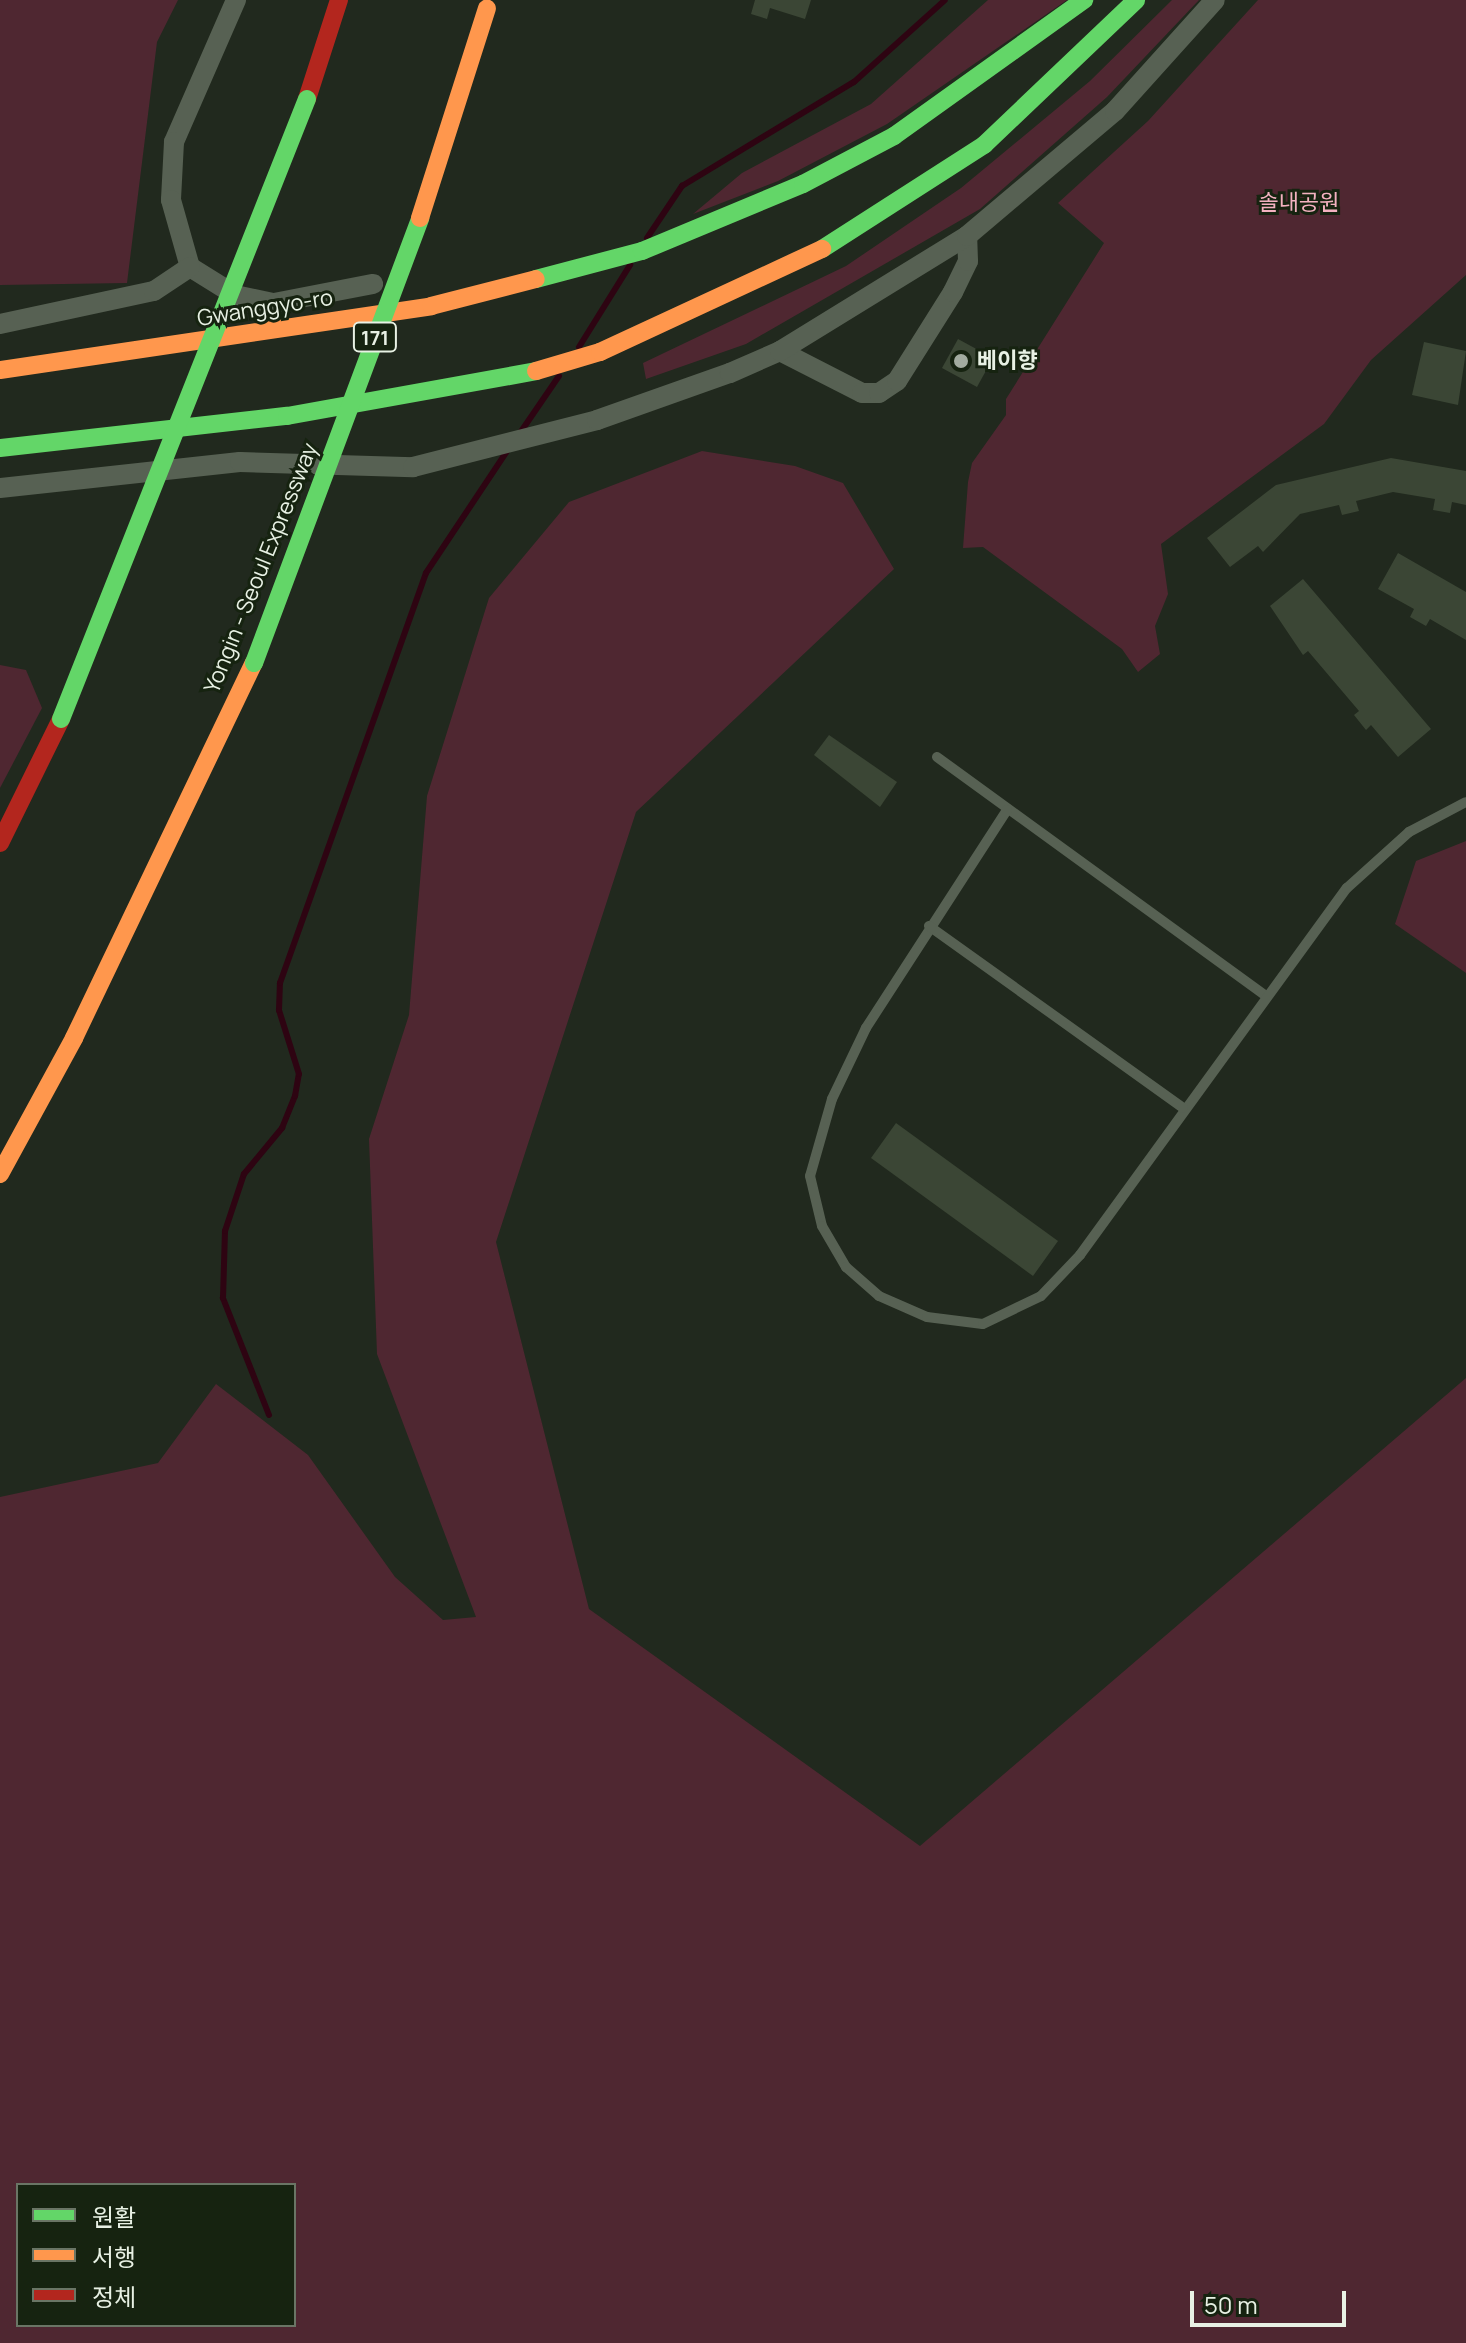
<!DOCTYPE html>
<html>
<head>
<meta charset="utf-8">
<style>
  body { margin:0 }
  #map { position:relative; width:1466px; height:2343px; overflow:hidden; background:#21291e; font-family:Manrope,"Noto Sans KR",sans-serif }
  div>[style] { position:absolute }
  .green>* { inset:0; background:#4f2731 }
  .stream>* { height:6px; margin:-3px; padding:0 3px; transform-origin:3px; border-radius:3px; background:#2e0412 }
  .building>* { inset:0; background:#3b4635 }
  .lane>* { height:10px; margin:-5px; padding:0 5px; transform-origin:5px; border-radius:5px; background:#576153 }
  .street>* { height:20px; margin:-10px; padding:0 10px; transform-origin:10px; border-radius:10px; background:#576153 }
  .fast>* { height:18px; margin:-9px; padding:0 9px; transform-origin:9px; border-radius:9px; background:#63d668 }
  .slow>* { height:18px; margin:-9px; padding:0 9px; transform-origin:9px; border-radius:9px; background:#ff974d }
  .jam>* { height:18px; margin:-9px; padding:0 9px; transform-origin:9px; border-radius:9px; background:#b3261e }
  .fast-bridge>* { height:18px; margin:-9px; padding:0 9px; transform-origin:9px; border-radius:9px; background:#63d668 }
  .slow-bridge>* { height:18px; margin:-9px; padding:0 9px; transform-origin:9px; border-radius:9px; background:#ff974d }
  .dots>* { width:22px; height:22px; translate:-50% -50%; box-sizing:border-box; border:4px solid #162310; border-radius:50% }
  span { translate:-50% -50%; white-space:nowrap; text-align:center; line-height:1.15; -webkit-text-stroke:6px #162310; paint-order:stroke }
  .shield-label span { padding:2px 6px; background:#162310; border:2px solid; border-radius:6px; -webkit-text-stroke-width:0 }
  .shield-label { font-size:20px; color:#e8f1e4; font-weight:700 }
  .park-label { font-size:22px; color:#f3b1c0 }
  .street-label { font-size:22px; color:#e8f1e4 }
  .poi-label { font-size:22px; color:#e8f1e4; font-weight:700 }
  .left { translate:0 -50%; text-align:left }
  .legend { position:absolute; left:16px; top:2183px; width:280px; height:144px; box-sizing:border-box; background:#162310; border:2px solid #6a7565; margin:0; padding:10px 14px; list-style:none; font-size:24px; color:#e8f1e4 }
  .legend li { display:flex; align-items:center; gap:16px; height:40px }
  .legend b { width:40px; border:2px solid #6a7565 }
  .scale { position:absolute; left:1190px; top:2291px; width:156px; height:36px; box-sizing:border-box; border:4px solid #e8f1e4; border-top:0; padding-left:10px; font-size:24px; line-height:28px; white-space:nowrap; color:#e8f1e4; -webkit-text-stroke:6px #162310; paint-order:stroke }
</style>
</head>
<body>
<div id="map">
  <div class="green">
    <i style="clip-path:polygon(0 0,178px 0,157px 42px,127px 283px,0 285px)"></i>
    <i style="clip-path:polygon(988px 0,1067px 0,887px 124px,778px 181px,693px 214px,742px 173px,871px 104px)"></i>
    <i style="clip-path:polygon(1172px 0,1199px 0,1107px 97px,980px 209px,746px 344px,646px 379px,643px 363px,846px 266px,961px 188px,1090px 81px)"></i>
    <i style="clip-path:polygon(1258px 0,1466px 0,1466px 275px,1371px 360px,1324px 424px,1161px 544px,1168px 594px,1155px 626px,1160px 654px,1138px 672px,1122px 649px,983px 547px,963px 548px,968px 482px,972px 463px,1006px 415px,1006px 399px,1104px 243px,1058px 203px,1148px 121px)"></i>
    <i style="clip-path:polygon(evenodd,702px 451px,795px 466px,843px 483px,894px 569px,636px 812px,496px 1242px,589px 1609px,920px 1846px,1466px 1378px,1466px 2343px,0 2343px,0 1497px,158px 1463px,216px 1384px,308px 1455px,395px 1577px,443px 1620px,476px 1617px,377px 1354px,369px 1139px,409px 1015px,427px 796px,489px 598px,569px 502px,702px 451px,18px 2185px,294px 2185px,294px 2325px,18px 2325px,18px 2185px)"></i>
    <i style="clip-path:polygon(0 665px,26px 670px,42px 708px,0 788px)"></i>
    <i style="clip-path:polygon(1466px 841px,1466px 973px,1395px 924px,1416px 861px)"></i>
  </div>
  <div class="stream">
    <i style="left:647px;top:238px;width:63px;rotate:-56.1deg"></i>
    <i style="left:682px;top:186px;width:201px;rotate:-31.2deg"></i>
    <i style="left:854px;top:82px;width:122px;rotate:-42deg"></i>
    <i style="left:579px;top:347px;width:97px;rotate:-58.1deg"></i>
    <i style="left:520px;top:433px;width:69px;rotate:-55.6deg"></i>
    <i style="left:269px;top:1415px;width:126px;rotate:-111.5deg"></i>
    <i style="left:223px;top:1298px;width:67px;rotate:-88.3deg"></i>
    <i style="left:225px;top:1231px;width:60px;rotate:-71.6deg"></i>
    <i style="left:244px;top:1174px;width:60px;rotate:-50.4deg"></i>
    <i style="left:282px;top:1128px;width:35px;rotate:-68deg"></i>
    <i style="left:295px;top:1096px;width:22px;rotate:-80deg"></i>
    <i style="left:299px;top:1074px;width:67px;rotate:-107.4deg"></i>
    <i style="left:279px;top:1010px;width:27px;rotate:-88deg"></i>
    <i style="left:280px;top:983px;width:435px;rotate:-70.4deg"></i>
    <i style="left:426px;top:573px;width:150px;rotate:-56.4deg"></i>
  </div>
  <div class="building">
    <i style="clip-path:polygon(755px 0,811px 0,805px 19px,770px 8px,767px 19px,751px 14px)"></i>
    <i style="clip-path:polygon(958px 339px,993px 358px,977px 387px,942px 368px)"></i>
    <i style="clip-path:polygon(1424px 342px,1466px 351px,1458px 405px,1412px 395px)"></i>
    <i style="clip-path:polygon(1391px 458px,1466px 471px,1466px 505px,1452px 502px,1450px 513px,1433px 510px,1435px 499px,1393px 492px,1356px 501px,1359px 511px,1342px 515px,1339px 505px,1300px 514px,1263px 552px,1258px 546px,1230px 567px,1207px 538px,1276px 485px)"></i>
    <i style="clip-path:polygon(1398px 553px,1466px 592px,1466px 640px,1430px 619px,1426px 626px,1410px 617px,1414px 609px,1378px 589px)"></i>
    <i style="clip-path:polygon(1303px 579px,1431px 729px,1398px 757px,1371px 725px,1366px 730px,1354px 715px,1359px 711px,1308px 651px,1303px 655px,1270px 606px)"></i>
    <i style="clip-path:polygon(829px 735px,897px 782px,880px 807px,814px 755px)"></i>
    <i style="clip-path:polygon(896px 1123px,1058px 1241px,1033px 1276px,871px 1158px)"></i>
  </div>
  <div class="lane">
    <i style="left:937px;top:757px;width:405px;rotate:36deg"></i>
    <i style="left:1007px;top:810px;width:260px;rotate:122.9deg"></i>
    <i style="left:866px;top:1028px;width:79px;rotate:115.6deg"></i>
    <i style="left:832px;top:1099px;width:80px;rotate:105.9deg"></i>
    <i style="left:810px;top:1176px;width:51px;rotate:76.5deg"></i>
    <i style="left:822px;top:1226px;width:48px;rotate:59.7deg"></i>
    <i style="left:846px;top:1267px;width:44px;rotate:41.3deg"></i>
    <i style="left:879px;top:1296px;width:52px;rotate:23.6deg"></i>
    <i style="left:927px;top:1317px;width:56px;rotate:7.1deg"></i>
    <i style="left:983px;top:1324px;width:64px;rotate:-25.8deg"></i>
    <i style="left:1041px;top:1296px;width:57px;rotate:-46.4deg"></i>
    <i style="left:1080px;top:1255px;width:454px;rotate:-54deg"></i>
    <i style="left:1347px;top:888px;width:84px;rotate:-42.1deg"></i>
    <i style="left:1409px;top:832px;width:64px;rotate:-27.8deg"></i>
    <i style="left:929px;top:926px;width:312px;rotate:35.6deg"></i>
  </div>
  <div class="street">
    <i style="left:236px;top:0;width:155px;rotate:113.6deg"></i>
    <i style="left:174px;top:142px;width:58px;rotate:93deg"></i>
    <i style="left:171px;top:200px;width:70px;rotate:74.2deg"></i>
    <i style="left:190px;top:267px;width:53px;rotate:31.9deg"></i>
    <i style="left:235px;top:295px;width:40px;rotate:12deg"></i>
    <i style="left:274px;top:303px;width:101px;rotate:-10.9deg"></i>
    <i style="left:0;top:324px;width:157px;rotate:-12.1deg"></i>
    <i style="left:154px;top:291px;width:43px;rotate:-33.7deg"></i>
    <i style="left:780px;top:351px;width:92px;rotate:27.1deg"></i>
    <i style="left:862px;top:393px;width:17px"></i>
    <i style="left:879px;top:393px;width:22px;rotate:-34deg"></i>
    <i style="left:897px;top:381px;width:105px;rotate:-57.8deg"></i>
    <i style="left:953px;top:292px;width:34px;rotate:-64deg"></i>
    <i style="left:968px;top:261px;width:25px;rotate:-92deg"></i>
    <i style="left:0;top:488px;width:241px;rotate:-6.2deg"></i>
    <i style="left:240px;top:462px;width:173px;rotate:1.7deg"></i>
    <i style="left:413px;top:467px;width:190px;rotate:-14.3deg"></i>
    <i style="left:597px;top:420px;width:141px;rotate:-19.5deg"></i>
    <i style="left:730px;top:373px;width:55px;rotate:-23.7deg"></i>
    <i style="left:780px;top:351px;width:220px;rotate:-31.6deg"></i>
    <i style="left:967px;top:236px;width:194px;rotate:-40.2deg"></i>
    <i style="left:1115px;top:111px;width:149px;rotate:-48deg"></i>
  </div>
  <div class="fast">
    <i style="left:822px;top:249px;width:193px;rotate:-32.7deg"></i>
    <i style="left:984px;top:145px;width:210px;rotate:-43.6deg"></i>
    <i style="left:536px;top:279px;width:110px;rotate:-14.8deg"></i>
    <i style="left:642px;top:251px;width:174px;rotate:-22.6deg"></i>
    <i style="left:803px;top:184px;width:103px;rotate:-27.8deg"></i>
    <i style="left:894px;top:136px;width:234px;rotate:-35.6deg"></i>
    <i style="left:0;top:448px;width:289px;rotate:-6.4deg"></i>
    <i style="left:287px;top:416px;width:253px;rotate:-10.2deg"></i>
  </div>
  <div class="slow">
    <i style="left:0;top:370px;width:436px;rotate:-8.4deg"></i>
    <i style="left:431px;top:306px;width:108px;rotate:-14.4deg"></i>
    <i style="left:536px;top:371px;width:67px;rotate:-16.5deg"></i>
    <i style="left:600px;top:352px;width:245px;rotate:-24.9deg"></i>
    <i style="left:0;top:1174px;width:155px;rotate:-61.4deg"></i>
    <i style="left:74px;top:1038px;width:416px;rotate:-64.4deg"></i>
  </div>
  <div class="jam">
    <i style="left:307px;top:99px;width:104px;rotate:-72.1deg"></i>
    <i style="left:0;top:843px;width:138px;rotate:-63.8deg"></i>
  </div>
  <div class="fast-bridge">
    <i style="left:254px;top:663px;width:475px;rotate:-69.5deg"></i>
    <i style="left:61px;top:719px;width:667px;rotate:-68.36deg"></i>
  </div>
  <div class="slow-bridge">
    <i style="left:420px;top:218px;width:220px;rotate:-72.3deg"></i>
  </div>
  <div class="dots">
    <i style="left:961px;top:361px;background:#a2ab9f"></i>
  </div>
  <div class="shield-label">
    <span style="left:375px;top:337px">171</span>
  </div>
  <div class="park-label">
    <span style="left:1299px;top:203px">솔내공원</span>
  </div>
  <div class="street-label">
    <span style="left:265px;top:308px;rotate:-9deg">Gwanggyo-ro</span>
    <span style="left:261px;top:568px;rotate:-68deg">Yongin - Seoul Expressway</span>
  </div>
  <div class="poi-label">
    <span class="left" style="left:977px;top:361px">베이향</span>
  </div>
  <ul class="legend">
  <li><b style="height:10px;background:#63d668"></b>원활</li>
  <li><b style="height:10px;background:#ff974d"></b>서행</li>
  <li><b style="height:10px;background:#b3261e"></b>정체</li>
  </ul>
  <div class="scale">50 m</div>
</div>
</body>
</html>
